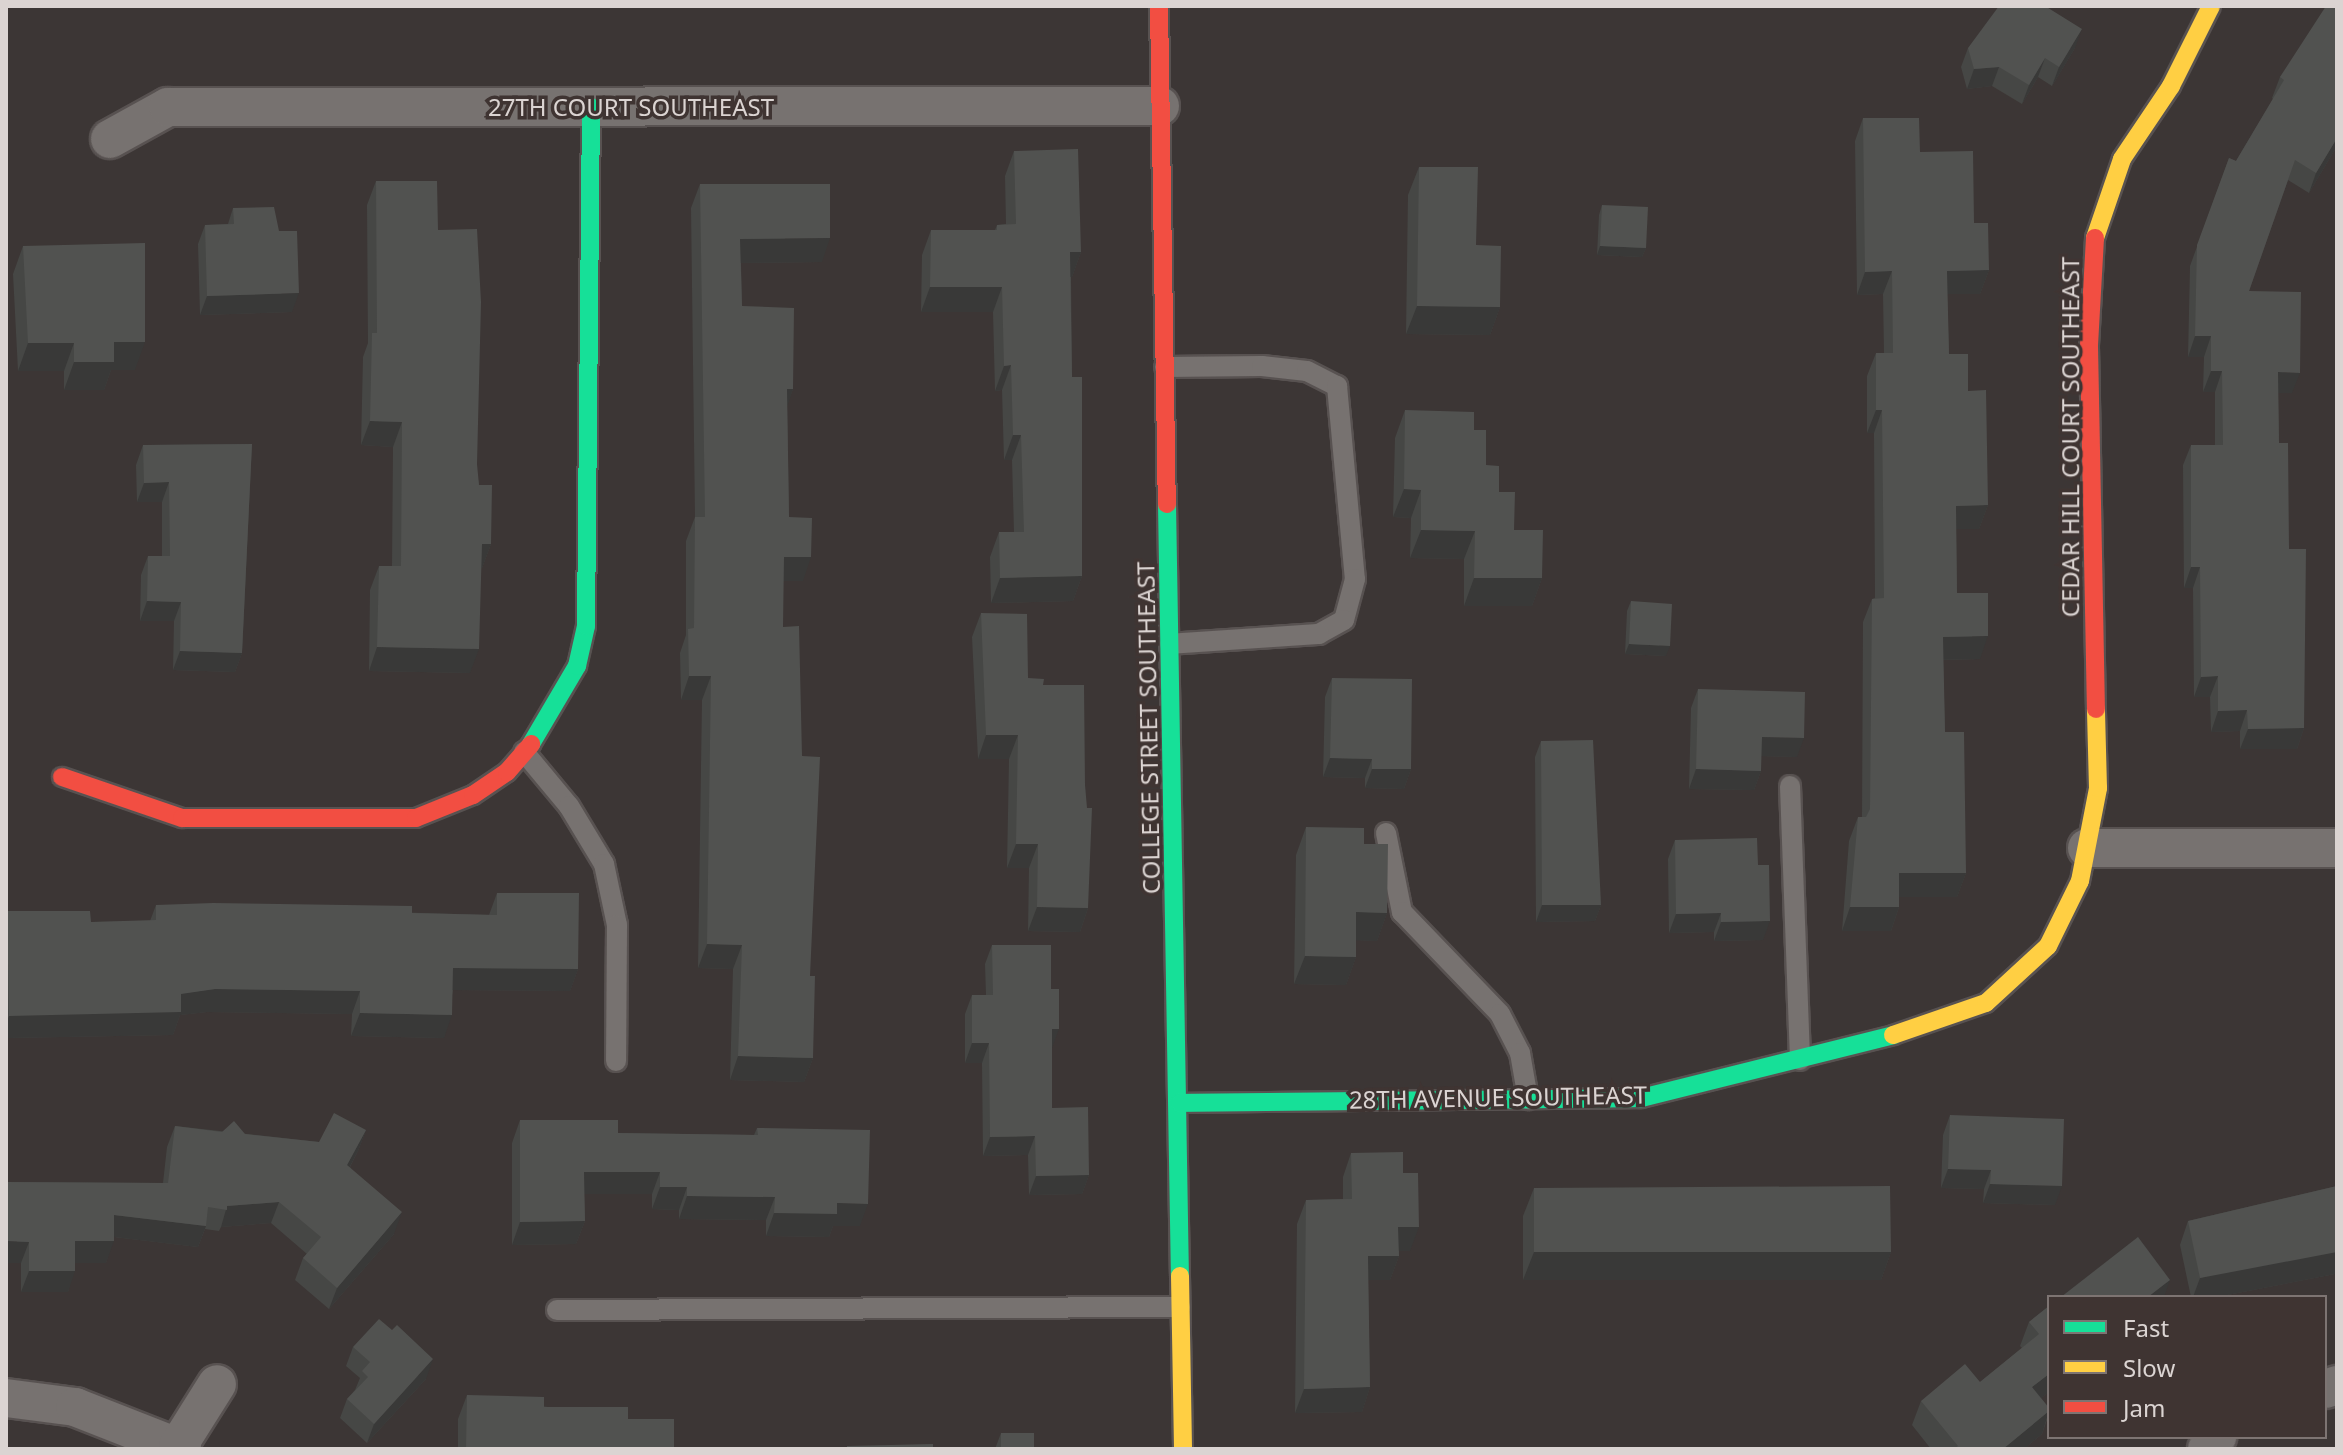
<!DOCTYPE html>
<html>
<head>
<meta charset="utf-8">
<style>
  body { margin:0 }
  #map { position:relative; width:2343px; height:1455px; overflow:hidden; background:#3c3635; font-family:"Noto Sans",sans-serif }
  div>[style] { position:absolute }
  .roads { filter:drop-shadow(2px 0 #585251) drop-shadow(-2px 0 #585251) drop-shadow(0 2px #585251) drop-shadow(0 -2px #585251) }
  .lane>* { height:20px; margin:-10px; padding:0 10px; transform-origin:10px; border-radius:10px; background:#777270 }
  .street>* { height:38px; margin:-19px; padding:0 19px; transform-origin:19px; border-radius:19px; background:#777270 }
  .fast>* { height:18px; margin:-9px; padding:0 9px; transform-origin:9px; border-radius:9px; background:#16e098 }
  .slow>* { height:18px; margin:-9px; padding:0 9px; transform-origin:9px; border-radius:9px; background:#ffcf43 }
  .jam>* { height:18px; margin:-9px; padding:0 9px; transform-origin:9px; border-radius:9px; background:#f24e42 }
  .wall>* { inset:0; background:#464745 }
  .shaded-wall>* { inset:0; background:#393938 }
  .building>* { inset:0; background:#515250 }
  span { translate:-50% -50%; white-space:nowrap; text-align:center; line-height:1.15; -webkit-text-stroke:7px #3f3432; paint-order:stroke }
  .street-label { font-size:24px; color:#dbd4d2 }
  .frame { position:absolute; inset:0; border:8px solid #dbd4d2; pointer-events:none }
  .legend { position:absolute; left:2047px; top:1295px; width:280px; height:144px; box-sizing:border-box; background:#3f3432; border:2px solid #7d7472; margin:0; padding:10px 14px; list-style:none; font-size:24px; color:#dbd4d2 }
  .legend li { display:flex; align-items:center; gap:16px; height:40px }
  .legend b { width:40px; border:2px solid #7d7472 }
</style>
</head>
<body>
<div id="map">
  <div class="roads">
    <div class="lane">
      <i style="left:1165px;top:367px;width:97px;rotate:-0.6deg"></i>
      <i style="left:1262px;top:366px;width:45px;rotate:6.3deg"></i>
      <i style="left:1307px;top:371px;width:34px;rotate:27deg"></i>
      <i style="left:1337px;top:386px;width:194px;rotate:84.7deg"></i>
      <i style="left:1355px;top:579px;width:42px;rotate:105deg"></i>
      <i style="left:1344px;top:620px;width:29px;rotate:151deg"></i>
      <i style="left:1319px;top:634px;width:149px;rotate:176.2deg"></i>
      <i style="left:524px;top:752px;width:70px;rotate:50.2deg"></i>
      <i style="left:569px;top:806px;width:68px;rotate:58.9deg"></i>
      <i style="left:604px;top:864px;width:62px;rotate:78deg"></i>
      <i style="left:617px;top:925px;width:136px;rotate:90.4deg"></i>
      <i style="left:1790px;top:786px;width:274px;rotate:87.9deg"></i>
      <i style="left:1386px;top:833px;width:81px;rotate:78.6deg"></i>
      <i style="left:1402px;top:912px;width:141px;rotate:46.1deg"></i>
      <i style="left:1500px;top:1014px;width:44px;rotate:62.9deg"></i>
      <i style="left:1520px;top:1053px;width:47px;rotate:80.1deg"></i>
      <i style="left:557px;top:1310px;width:623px;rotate:-0.28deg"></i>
    </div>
    <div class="street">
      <i style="left:110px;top:139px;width:66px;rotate:-28.9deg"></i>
      <i style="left:168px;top:107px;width:992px;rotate:-0.06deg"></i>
      <i style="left:2087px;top:848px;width:250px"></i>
      <i style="left:2325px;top:1389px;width:13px;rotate:-18deg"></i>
      <i style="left:6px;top:1398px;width:70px;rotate:7.4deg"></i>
      <i style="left:75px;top:1407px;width:115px;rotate:21.4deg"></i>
      <i style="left:178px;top:1446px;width:73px;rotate:-57.8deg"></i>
      <i style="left:2207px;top:1449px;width:16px;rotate:-50deg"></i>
    </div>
    <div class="fast">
      <i style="left:1167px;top:504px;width:772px;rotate:89.04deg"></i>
      <i style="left:531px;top:744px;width:91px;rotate:-59.5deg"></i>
      <i style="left:577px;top:666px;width:41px;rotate:-77.3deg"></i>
      <i style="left:586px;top:626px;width:519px;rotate:-89.45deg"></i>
      <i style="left:1180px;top:1103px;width:461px;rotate:-0.6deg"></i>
      <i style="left:1641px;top:1098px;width:260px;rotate:-14deg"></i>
    </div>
    <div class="slow">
      <i style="left:2095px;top:238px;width:83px;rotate:-71.1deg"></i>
      <i style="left:2122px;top:159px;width:88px;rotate:-56.1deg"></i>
      <i style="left:2171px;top:86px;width:89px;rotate:-63.4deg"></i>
      <i style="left:1893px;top:1035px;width:98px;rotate:-19deg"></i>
      <i style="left:1986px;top:1003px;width:84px;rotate:-42.6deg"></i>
      <i style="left:2048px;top:946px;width:72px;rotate:-63.8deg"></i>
      <i style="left:2080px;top:881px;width:95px;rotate:-79deg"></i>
      <i style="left:2098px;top:788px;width:79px;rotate:-91.5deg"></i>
      <i style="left:1180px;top:1276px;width:173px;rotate:89deg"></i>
    </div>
    <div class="jam">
      <i style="left:1159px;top:6px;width:498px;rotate:89.1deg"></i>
      <i style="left:2095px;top:238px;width:109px;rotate:93.2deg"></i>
      <i style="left:2089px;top:347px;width:362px;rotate:88.9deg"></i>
      <i style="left:62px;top:777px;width:127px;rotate:18.9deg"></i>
      <i style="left:182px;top:818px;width:234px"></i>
      <i style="left:416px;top:818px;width:61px;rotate:-22deg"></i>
      <i style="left:473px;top:795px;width:41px;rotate:-34.1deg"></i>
      <i style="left:507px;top:772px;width:37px;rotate:-49deg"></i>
    </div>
  </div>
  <div class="wall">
    <i style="clip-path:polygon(2337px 6px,2337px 146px,2309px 193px,2288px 180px,2249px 291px,2292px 393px,2278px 393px,2279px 443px,2304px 728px,2297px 749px,2240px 749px,2240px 731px,2211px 732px,2210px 697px,2194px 697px,2193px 588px,2184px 588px,2183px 465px,2191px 445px,2215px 445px,2215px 392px,2203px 392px,2204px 357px,2188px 357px,2190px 266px,2229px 158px,2236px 161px,2273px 99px,2272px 98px,2280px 77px)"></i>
    <i style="clip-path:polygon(1968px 48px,2075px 48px,2052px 86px,2038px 77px,2022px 104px,1992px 86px,1967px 89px,1961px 67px)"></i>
    <i style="clip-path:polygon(1863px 118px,1920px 152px,1974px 223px,1989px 270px,1980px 294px,1947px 294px,1949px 354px,1968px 391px,1988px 505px,1979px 529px,1956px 529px,1957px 593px,1980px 659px,1943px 660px,1945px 732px,1966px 873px,1957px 897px,1899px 897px,1899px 907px,1891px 931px,1842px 931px,1849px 841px,1858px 817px,1862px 817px,1863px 622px,1872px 599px,1875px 598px,1874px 433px,1867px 433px,1867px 376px,1876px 353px,1884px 353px,1883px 294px,1857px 295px,1855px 141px)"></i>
    <i style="clip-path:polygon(1014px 151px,1081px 252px,1072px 277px,1071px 277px,1072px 377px,1082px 576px,1073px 601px,991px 603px,990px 557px,999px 532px,1014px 532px,1012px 460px,1004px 460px,1002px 390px,995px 391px,993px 312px,921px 312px,922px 255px,931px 230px,995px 230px,997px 225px,1006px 224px,1005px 176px)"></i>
    <i style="clip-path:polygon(1419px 167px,1476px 245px,1500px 307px,1490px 335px,1406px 334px,1408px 195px)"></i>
    <i style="clip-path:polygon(376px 181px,438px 230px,479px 485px,491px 544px,482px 568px,481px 568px,470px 673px,369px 671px,370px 590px,379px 566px,392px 566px,393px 447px,361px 445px,363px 357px,368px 343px,367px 205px)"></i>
    <i style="clip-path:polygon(700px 184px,822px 262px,741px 263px,742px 306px,793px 389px,787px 405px,789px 517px,803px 581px,783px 581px,783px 627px,802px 756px,813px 1058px,804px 1082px,730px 1080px,733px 969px,698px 968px,702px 700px,681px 700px,680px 653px,686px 635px,686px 541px,695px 517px,691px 208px)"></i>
    <i style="clip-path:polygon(1602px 205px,1646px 248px,1642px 257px,1597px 255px,1599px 215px)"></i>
    <i style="clip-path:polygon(233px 208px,292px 312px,200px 315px,198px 244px,205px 225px,228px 224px)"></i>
    <i style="clip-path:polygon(23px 246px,135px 370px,111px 370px,104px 390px,64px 390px,64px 371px,18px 371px,13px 274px)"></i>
    <i style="clip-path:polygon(1405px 410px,1474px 430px,1486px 465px,1499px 492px,1514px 530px,1542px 578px,1532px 606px,1464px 606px,1464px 559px,1410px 558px,1411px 518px,1393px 517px,1395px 438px)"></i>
    <i style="clip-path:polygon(252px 444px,242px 653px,235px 672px,173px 670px,174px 621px,140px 621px,141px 575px,148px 556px,162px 556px,162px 502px,137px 502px,136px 465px,143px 445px)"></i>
    <i style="clip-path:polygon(1631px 601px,1666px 656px,1625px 654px,1627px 611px)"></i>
    <i style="clip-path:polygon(981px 613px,1028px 678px,1043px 685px,1085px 785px,1088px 908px,1080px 932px,1028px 931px,1029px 868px,1007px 868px,1009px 759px,978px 759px,972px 637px)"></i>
    <i style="clip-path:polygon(1332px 678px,1411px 769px,1404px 789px,1365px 788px,1365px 778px,1323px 777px,1325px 697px)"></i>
    <i style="clip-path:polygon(1698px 689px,1797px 757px,1761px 756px,1761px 771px,1754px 790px,1689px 789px,1691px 708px)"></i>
    <i style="clip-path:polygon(1541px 741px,1601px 905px,1595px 921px,1536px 922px,1535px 757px)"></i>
    <i style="clip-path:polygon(1306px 827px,1364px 844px,1387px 913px,1377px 941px,1356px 940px,1356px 957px,1346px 985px,1294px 984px,1296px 855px)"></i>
    <i style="clip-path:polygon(1675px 840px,1758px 865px,1763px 940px,1714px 941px,1714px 932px,1669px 933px,1668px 859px)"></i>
    <i style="clip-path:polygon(497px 893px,578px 969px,570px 991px,453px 990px,444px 1038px,351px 1036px,352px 1014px,207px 1012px,180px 1015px,173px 1035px,6px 1038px,6px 911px,91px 922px,150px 921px,156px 905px,489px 915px)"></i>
    <i style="clip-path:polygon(992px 945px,1051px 989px,1052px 1108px,1089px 1175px,1082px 1194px,1029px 1195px,1028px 1155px,983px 1156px,982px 1063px,965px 1063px,965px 1014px,972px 995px,986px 995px,985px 964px)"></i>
    <i style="clip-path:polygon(1950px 1115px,2055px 1205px,1983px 1203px,1984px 1189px,1941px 1188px,1943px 1135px)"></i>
    <i style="clip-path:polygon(520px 1120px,618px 1133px,754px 1135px,757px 1128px,860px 1226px,833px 1226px,829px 1237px,766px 1236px,766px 1220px,679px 1219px,679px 1210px,652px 1209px,652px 1194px,584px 1194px,585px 1221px,576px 1244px,512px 1245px,512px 1143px)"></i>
    <i style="clip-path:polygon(175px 1126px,319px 1142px,366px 1130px,358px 1151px,350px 1167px,394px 1234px,329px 1309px,295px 1280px,303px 1258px,307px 1254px,271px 1223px,221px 1227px,219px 1231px,205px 1229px,198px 1247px,114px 1237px,106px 1263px,75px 1263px,68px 1292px,21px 1292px,21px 1263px,6px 1182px,163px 1183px,167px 1147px)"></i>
    <i style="clip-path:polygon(1351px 1153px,1403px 1173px,1410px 1251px,1399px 1251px,1399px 1256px,1390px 1280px,1368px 1280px,1370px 1387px,1362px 1412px,1295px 1413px,1297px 1224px,1306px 1200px,1343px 1199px,1343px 1177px)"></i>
    <i style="clip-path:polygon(2337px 1186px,2337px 1270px,2335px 1274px,2217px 1297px,2191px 1297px,2180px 1245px,2188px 1221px)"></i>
    <i style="clip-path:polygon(1534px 1188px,1891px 1252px,1881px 1280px,1523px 1280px,1523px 1216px)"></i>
    <i style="clip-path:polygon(2049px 1306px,2049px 1392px,2041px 1398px,2049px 1408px,2049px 1414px,2042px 1434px,2024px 1449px,1931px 1449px,1912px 1425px,1921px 1401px,1980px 1382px,2022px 1348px,2020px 1346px,2029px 1322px)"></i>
    <i style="clip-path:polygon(353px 1347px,426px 1379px,367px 1443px,340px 1418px,347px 1399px,355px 1390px,360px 1378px,346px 1366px)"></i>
    <i style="clip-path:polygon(467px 1395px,628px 1419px,674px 1449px,458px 1449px,458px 1419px)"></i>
    <i style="clip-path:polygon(1001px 1433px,1034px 1447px,1052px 1449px,995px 1449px)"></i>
  </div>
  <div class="shaded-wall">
    <i style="clip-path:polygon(2082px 29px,2075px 48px,2052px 86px,2059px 67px)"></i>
    <i style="clip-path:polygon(2045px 58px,2038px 77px,2022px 104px,2029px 85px)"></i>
    <i style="clip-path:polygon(1999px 67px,1992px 86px,1967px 89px,1974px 69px)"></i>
    <i style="clip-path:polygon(2337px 138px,2337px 146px,2309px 193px,2316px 173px)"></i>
    <i style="clip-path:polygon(830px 238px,822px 262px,732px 263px,740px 239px)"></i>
    <i style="clip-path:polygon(1600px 246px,1646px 248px,1642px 257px,1597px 255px)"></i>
    <i style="clip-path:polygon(1070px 252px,1081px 252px,1072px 277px,1061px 277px)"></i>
    <i style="clip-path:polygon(1989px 270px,1980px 294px,1938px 294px,1947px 271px)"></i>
    <i style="clip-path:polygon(1892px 271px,1883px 294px,1857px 295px,1865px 272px)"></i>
    <i style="clip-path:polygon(930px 287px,1002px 287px,993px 312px,921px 312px)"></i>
    <i style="clip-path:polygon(299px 293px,292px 312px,200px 315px,207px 296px)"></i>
    <i style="clip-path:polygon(1417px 306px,1500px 307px,1490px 335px,1406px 334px)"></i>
    <i style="clip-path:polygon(2195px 336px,2211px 336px,2204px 357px,2188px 357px)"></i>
    <i style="clip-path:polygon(114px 342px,145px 342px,135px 370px,111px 370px,104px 390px,64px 390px,74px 362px)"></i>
    <i style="clip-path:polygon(28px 343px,74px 343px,64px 371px,18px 371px)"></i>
    <i style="clip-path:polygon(1011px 365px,1002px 390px,995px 391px,1004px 366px)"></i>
    <i style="clip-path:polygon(2211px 371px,2222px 371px,2215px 392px,2203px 392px)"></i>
    <i style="clip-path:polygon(2278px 372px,2300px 373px,2292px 393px,2271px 393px)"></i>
    <i style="clip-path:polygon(787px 389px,793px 389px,785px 413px)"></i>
    <i style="clip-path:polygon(1876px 410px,1882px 410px,1874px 433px,1867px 433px)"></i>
    <i style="clip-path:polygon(370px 421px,402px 422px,393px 447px,361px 445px)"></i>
    <i style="clip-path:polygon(1013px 435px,1021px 435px,1012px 460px,1004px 460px)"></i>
    <i style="clip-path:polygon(169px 482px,162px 502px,137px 502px,144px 483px)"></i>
    <i style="clip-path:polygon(1404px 489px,1421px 490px,1411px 518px,1393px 517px)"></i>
    <i style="clip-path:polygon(1988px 505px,1979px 529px,1947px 529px,1956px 506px)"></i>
    <i style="clip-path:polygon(1421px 530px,1475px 531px,1464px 559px,1410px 558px)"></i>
    <i style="clip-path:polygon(482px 544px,491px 544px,482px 568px,473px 568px)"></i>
    <i style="clip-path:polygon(784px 557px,811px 557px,803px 581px,775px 581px)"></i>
    <i style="clip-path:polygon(2191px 567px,2200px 567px,2193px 588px,2184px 588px)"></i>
    <i style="clip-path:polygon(1082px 576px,1073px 601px,991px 603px,1000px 578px)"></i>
    <i style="clip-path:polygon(1474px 578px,1542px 578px,1532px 606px,1464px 606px)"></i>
    <i style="clip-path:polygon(147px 601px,181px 602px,174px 621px,140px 621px)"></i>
    <i style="clip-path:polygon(1988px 636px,1980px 659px,1934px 660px,1943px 637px)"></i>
    <i style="clip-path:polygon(1629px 644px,1670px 646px,1666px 656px,1625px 654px)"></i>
    <i style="clip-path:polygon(377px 647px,479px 649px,470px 673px,369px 671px)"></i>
    <i style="clip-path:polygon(180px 651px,242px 653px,235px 672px,173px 670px)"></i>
    <i style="clip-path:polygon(689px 676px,711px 676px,702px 700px,681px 700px)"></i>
    <i style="clip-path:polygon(2218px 676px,2210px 697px,2194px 697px,2201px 677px)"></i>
    <i style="clip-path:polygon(2247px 710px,2240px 731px,2211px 732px,2218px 711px)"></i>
    <i style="clip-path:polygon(2304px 728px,2297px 749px,2240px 749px,2248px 729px)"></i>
    <i style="clip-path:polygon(986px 735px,1018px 735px,1009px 759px,978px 759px)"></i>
    <i style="clip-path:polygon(1762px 737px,1804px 738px,1797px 757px,1755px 756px)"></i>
    <i style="clip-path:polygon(1330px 758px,1372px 759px,1365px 778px,1323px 777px)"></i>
    <i style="clip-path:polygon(1372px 769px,1411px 769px,1404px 789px,1365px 788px)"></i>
    <i style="clip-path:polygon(1696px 769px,1761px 771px,1754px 790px,1689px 789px)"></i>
    <i style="clip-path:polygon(1016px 844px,1038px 844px,1029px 868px,1007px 868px)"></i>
    <i style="clip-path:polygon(1899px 873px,1966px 873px,1957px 897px,1891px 897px)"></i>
    <i style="clip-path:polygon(1542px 905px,1601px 905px,1595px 921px,1536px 922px)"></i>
    <i style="clip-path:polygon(1037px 907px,1088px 908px,1080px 932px,1028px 931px)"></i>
    <i style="clip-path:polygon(1850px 907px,1899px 907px,1891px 931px,1842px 931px)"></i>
    <i style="clip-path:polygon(1356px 912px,1387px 913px,1377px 941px,1346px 940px)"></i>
    <i style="clip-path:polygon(1721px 913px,1714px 932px,1669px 933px,1676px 914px)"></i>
    <i style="clip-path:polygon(1770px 921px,1763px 940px,1714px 941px,1721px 922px)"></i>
    <i style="clip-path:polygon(707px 944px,742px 945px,733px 969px,698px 968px)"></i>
    <i style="clip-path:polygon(1305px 956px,1356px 957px,1346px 985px,1294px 984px)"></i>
    <i style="clip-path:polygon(453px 968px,578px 969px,570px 991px,445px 990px)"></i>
    <i style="clip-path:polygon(215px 989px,360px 991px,352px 1014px,207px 1012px,180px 1015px,173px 1035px,6px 1038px,6px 1023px,9px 1016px)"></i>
    <i style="clip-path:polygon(360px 1013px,452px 1015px,444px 1038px,351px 1036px)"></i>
    <i style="clip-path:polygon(1052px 1029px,1059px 1029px,1052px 1048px)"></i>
    <i style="clip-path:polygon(972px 1043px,989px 1043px,982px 1063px,965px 1063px)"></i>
    <i style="clip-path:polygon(738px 1056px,813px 1058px,804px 1082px,730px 1080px)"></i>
    <i style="clip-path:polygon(366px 1130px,358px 1151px,339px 1187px,347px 1165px)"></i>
    <i style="clip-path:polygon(1035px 1136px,1028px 1155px,983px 1156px,990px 1137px)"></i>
    <i style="clip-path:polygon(1948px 1169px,1991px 1170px,1984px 1189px,1941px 1188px)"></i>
    <i style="clip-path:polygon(584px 1172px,660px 1172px,652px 1194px,576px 1194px)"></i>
    <i style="clip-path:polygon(1089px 1175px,1082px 1194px,1029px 1195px,1036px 1176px)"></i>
    <i style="clip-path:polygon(1990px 1184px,2062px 1186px,2055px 1205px,1983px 1203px)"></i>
    <i style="clip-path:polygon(660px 1187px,687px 1187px,679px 1210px,652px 1209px)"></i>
    <i style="clip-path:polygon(687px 1196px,775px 1197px,766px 1220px,679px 1219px)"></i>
    <i style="clip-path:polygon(279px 1202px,271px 1223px,221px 1227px,227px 1206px)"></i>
    <i style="clip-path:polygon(837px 1203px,868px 1204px,860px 1226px,833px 1226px,829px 1237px,766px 1236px,774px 1213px)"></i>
    <i style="clip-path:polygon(402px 1212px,394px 1234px,329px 1309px,337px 1288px)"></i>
    <i style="clip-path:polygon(114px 1215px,206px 1226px,198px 1247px,106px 1236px)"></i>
    <i style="clip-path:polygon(585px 1221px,576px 1244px,512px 1245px,520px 1222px)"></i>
    <i style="clip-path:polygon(1398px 1227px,1419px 1227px,1410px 1251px,1389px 1251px)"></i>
    <i style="clip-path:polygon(2337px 1240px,2337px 1270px,2335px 1274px,2217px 1297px,2193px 1297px,2200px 1278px)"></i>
    <i style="clip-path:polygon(6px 1241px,29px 1242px,21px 1263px,6px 1263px)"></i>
    <i style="clip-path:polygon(75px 1241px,114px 1241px,106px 1263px,68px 1263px)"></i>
    <i style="clip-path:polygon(1534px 1252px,1891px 1252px,1881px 1280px,1523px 1280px)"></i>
    <i style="clip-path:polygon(1368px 1256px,1399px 1256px,1390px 1280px,1359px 1280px)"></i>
    <i style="clip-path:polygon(29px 1271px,75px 1271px,68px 1292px,21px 1292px)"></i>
    <i style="clip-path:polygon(2170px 1280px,2164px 1297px,2148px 1297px)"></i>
    <i style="clip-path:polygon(433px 1359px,426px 1379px,367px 1443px,374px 1424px)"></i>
    <i style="clip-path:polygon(2049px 1374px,2049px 1392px,2023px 1412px,2032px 1387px)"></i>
    <i style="clip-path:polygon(1370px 1387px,1362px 1412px,1295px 1413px,1304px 1389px)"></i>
    <i style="clip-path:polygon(2049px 1411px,2042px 1434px,2024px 1449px,2003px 1449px)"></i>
  </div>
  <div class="building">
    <i style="clip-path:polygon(1999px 6px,2045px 6px,2082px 29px,2059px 67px,2045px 58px,2029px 85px,1999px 67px,1974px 69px,1968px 48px)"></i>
    <i style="clip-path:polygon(2326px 6px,2337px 6px,2337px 138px,2316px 173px,2295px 160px,2249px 291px,2301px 292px,2300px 373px,2278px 372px,2279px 443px,2288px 443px,2289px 549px,2306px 549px,2304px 728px,2248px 729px,2247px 710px,2218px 711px,2218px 676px,2201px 677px,2200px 567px,2191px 567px,2191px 445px,2223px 445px,2222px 371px,2211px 371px,2211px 336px,2195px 336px,2197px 245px,2229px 158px,2236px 161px,2284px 80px,2280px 77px)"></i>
    <i style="clip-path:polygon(1863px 118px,1919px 118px,1920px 152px,1973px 151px,1974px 223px,1988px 223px,1989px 270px,1947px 271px,1949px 354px,1968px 354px,1968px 391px,1986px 390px,1988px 505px,1956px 506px,1957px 593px,1988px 593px,1988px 636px,1943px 637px,1945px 732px,1964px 732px,1966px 873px,1899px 873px,1899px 907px,1850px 907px,1858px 817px,1866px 817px,1870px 809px,1872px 599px,1884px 598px,1882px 410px,1876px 410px,1876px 353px,1893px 353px,1892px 271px,1865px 272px)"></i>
    <i style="clip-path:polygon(1078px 149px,1081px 252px,1070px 252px,1072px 377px,1082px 377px,1082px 576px,1000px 578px,999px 532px,1024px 532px,1021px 435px,1013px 435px,1011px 365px,1004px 366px,1002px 287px,930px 287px,931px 230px,997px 230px,997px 225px,1016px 224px,1014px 151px)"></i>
    <i style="clip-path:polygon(1419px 167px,1478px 167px,1476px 245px,1501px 246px,1500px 307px,1417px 306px)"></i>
    <i style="clip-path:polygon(376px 181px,437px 181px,438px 230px,477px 229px,481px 302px,477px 464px,479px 485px,492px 485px,491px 544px,482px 544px,479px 649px,377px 647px,379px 566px,401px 566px,402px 422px,370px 421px,372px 333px,377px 333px)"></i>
    <i style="clip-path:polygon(700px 184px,830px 184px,830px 238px,740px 239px,742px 306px,794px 308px,793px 389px,787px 389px,789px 517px,812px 518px,811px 557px,784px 557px,783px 627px,799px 626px,802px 756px,820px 757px,810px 976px,815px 976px,813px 1058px,738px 1056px,742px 945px,707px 944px,711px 676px,689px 676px,688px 629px,694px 628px,695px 517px,705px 517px)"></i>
    <i style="clip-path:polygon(1602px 205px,1648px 207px,1646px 248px,1600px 246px)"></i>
    <i style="clip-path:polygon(274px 207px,279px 231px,297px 231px,299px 293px,207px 296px,205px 225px,234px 224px,233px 208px)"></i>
    <i style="clip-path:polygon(145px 243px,145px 342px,114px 342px,114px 362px,74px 362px,74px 343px,28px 343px,23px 246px)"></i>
    <i style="clip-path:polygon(1405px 410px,1474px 412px,1474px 430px,1486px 430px,1486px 465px,1499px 466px,1499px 492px,1515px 492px,1514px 530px,1543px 530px,1542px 578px,1474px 578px,1475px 531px,1421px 530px,1421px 490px,1404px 489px)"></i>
    <i style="clip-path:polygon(252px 444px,242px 653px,180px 651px,181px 602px,147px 601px,148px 556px,170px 556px,169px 482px,144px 483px,143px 445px)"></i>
    <i style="clip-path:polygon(1631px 601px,1672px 604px,1670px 646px,1629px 644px)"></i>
    <i style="clip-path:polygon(981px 613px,1027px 614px,1028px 678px,1044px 679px,1043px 685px,1084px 685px,1085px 785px,1087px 808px,1092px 808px,1088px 908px,1037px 907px,1038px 844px,1016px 844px,1018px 735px,986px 735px)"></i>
    <i style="clip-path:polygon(1332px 678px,1412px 679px,1411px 769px,1372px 769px,1372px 759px,1330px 758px)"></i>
    <i style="clip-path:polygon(1698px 689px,1805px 692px,1804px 738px,1762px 737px,1761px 771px,1696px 769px)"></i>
    <i style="clip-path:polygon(1593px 740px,1601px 905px,1542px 905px,1541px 741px)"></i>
    <i style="clip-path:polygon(1306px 827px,1364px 828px,1364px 844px,1388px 844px,1387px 913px,1356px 912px,1356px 957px,1305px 956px)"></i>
    <i style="clip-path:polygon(1757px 838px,1758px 865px,1769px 865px,1770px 921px,1721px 922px,1721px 913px,1676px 914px,1675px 840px)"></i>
    <i style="clip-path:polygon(497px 893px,579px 893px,578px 969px,453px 968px,452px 1015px,360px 1013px,360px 991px,215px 989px,181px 994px,181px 1012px,9px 1016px,8px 963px,6px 963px,6px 911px,90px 911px,91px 922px,156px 920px,156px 905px,213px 903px,412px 906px,412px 913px,497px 915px)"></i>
    <i style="clip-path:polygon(992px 945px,1051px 945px,1051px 989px,1059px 989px,1059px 1029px,1052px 1029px,1052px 1108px,1088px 1107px,1089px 1175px,1036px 1176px,1035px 1136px,990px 1137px,989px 1043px,972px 1043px,972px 995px,993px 995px)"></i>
    <i style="clip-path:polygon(334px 1113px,366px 1130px,347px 1165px,402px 1212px,337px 1288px,303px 1258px,321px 1237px,279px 1202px,227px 1206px,227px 1210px,208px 1207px,206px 1226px,114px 1215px,114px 1241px,75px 1241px,75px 1271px,29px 1271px,29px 1242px,6px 1241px,6px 1182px,168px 1183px,175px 1126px,222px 1132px,234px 1121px,245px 1134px,319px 1142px)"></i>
    <i style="clip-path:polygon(1950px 1115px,2064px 1119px,2062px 1186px,1990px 1184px,1991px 1170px,1948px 1169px)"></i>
    <i style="clip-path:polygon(520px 1120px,618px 1120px,618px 1133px,758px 1135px,757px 1128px,870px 1130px,868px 1204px,837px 1203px,837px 1214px,774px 1213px,775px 1197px,687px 1196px,687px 1187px,660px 1187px,660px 1172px,584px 1172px,585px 1221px,520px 1222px)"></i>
    <i style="clip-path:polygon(1403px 1152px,1403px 1173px,1418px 1173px,1419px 1227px,1398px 1227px,1399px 1256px,1368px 1256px,1370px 1387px,1304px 1389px,1306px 1200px,1352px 1199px,1351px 1153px)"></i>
    <i style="clip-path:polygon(1890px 1186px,1891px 1252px,1534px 1252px,1534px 1188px)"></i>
    <i style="clip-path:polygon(2337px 1186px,2337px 1252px,2200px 1278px,2188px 1221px)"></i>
    <i style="clip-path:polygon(2138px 1237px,2170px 1280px,2148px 1297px,2061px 1297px)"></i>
    <i style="clip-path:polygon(2049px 1306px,2049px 1374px,2032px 1387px,2049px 1408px,2049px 1411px,2003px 1449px,1954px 1449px,1958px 1446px,1921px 1401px,1965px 1364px,1980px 1382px,2039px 1334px,2029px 1322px)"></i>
    <i style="clip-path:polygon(379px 1319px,392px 1330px,397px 1325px,433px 1359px,374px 1424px,347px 1399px,368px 1377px,362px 1371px,370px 1362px,353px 1347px)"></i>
    <i style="clip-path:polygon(467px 1395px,544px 1397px,544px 1407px,628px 1407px,628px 1419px,674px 1419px,674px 1449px,466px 1449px)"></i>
    <i style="clip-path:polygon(1001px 1433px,1034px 1433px,1034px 1447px,1052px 1449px,1001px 1449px)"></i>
    <i style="clip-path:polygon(933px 1444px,933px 1449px,847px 1449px,847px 1446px)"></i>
  </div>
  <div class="street-label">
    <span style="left:631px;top:107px">27TH COURT SOUTHEAST</span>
    <span style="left:2070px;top:437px;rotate:-90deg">CEDAR HILL COURT SOUTHEAST</span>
    <span style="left:1148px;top:728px;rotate:-91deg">COLLEGE STREET SOUTHEAST</span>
    <span style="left:1498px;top:1097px;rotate:-1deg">28TH AVENUE SOUTHEAST</span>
  </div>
  <div class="frame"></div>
  <ul class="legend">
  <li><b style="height:10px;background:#16e098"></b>Fast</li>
  <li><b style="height:10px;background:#ffcf43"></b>Slow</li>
  <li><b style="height:10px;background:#f24e42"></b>Jam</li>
  </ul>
</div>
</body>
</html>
